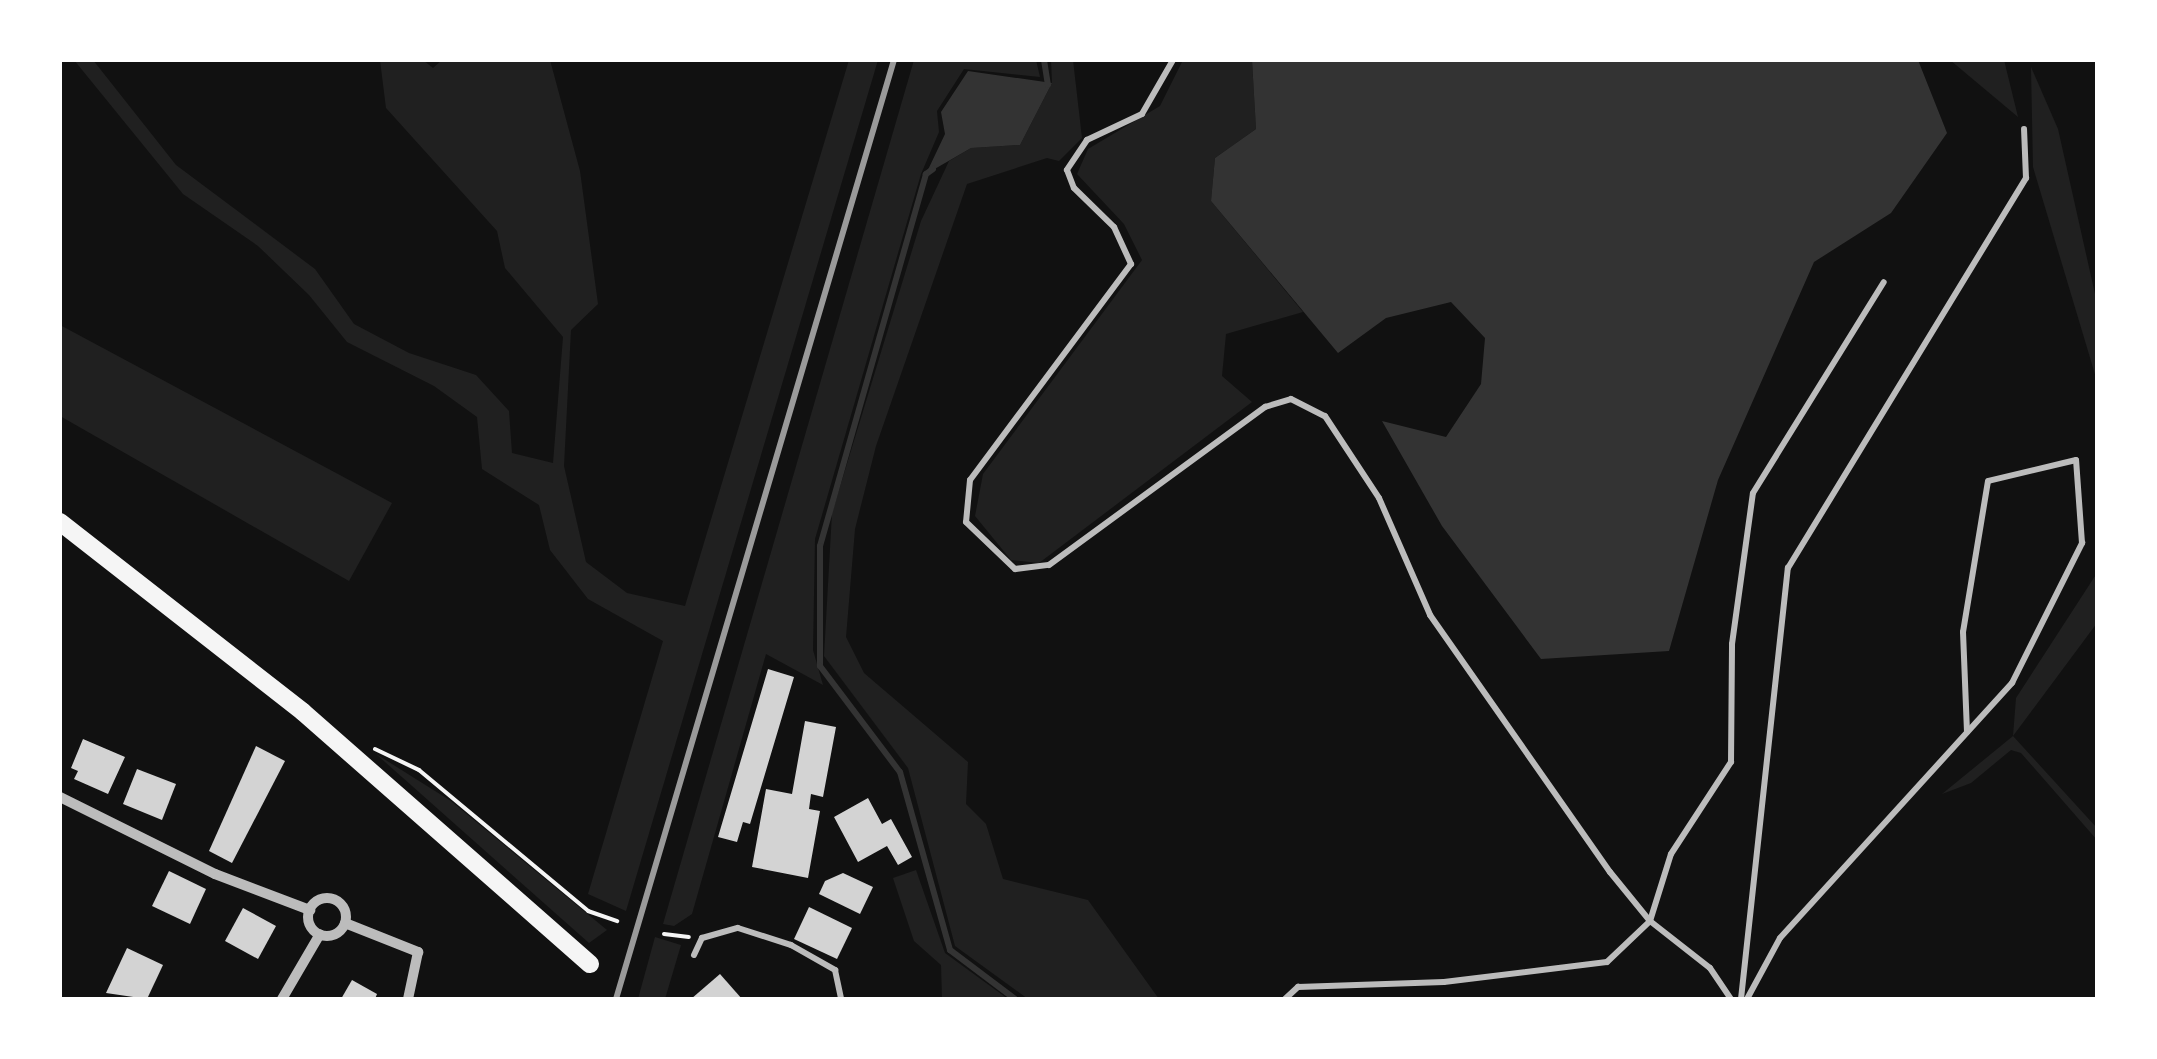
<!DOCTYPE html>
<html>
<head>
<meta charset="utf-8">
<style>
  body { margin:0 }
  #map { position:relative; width:2157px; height:1059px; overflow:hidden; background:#111; font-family:Quicksand,sans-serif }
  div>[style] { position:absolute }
  .green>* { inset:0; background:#202020 }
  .water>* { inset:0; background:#333 }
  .stream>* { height:6px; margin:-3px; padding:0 3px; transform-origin:3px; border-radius:3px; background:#333 }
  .building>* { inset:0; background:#d3d3d3 }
  .path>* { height:4px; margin:-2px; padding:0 2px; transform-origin:2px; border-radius:2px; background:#f5f5f5 }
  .service>* { height:6px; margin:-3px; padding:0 3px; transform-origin:3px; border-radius:3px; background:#bcbcbc }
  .minor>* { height:10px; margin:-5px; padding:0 5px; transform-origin:5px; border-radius:5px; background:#bcbcbc }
  .minor>.ring { margin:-5px; padding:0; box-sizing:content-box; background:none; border:10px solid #bcbcbc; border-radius:50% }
  .secondary>* { height:18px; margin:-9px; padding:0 9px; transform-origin:9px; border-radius:9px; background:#f5f5f5 }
  .rail>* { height:6px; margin:-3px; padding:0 3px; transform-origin:3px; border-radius:3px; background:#9a9a9a }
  span { translate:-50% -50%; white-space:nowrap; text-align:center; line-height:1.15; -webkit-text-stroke:10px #fff; paint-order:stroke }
  .frame { position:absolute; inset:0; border:62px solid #fff; pointer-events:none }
</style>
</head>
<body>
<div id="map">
  <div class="green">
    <i style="clip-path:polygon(74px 60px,93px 60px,176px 165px,315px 269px,354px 324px,409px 353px,476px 375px,509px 411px,512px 453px,553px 463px,563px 337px,505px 268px,497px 231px,386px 108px,380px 60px,423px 60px,433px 68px,442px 60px,550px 60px,580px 171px,598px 304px,571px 330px,564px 466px,586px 562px,627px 593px,685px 606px,849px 60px,878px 60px,626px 911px,588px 894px,663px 641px,588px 599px,550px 550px,539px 505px,482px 469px,477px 417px,434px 386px,347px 342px,309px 295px,258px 246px,183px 194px)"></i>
    <i style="clip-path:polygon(914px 60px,1036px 60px,1040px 77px,964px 69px,937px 111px,939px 132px,921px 174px,815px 539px,813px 650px,823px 685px,766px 654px,692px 914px,674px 926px,663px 924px)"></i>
    <i style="clip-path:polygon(1051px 60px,1073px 60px,1082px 138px,1059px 161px,1047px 158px,967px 184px,876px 446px,855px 529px,846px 637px,864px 673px,968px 762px,966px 804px,986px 824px,1003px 879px,1088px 900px,1159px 999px,1028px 999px,955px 946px,908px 768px,824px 656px,832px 513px,921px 221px,949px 161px,971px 148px,1020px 145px,1052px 83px)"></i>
    <i style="clip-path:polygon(1183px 60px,1252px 60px,1256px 129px,1215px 158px,1211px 201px,1303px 312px,1226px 334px,1222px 376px,1252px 402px,1039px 563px,1011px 560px,975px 516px,983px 474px,1142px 260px,1124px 224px,1077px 174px,1088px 149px,1160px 106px)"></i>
    <i style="clip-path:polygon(1950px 60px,2004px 60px,2018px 117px)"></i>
    <i style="clip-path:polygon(2031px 67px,2058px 129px,2097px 303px,2097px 381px,2033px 167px)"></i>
    <i style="clip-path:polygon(60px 325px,392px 503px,349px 581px,60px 416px)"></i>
    <i style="clip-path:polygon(2097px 573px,2097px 623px,2013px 736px,2097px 828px,2097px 840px,2021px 753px,2011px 750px,1971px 783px,1942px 794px,2013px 736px,2016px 698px)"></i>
    <i style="clip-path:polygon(376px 754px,451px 801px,607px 930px,589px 943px)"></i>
    <i style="clip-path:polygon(916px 870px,945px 953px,1008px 999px,942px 999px,941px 965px,914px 941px,893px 878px)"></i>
    <i style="clip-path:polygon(655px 937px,681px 945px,665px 999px,638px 999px)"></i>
  </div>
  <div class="water">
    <i style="clip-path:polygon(1252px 60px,1918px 60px,1947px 133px,1891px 213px,1814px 262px,1718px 480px,1669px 651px,1541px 659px,1442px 526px,1382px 421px,1446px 437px,1481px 384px,1485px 338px,1451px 302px,1386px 318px,1338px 353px,1211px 201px,1215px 158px,1256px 129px)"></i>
    <i style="clip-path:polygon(968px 71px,1052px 83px,1020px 145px,971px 148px,926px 174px,945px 134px,941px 112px)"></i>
  </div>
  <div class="stream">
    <i style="left:1044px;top:60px;width:25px;rotate:81deg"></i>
    <i style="left:933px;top:169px;width:9px;rotate:144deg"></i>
    <i style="left:926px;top:174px;width:387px;rotate:105.9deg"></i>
    <i style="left:820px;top:546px;width:120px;rotate:90deg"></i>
    <i style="left:820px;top:666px;width:133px;rotate:53deg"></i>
    <i style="left:900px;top:772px;width:185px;rotate:74.3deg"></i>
    <i style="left:950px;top:950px;width:81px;rotate:37deg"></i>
  </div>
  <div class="building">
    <i style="clip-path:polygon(768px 669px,794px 677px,750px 824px,743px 822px,737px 842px,718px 837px)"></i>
    <i style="clip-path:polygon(805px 721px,836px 727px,823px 797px,811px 794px,809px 809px,820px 811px,808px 878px,752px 867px,766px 789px,792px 794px)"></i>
    <i style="clip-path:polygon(83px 739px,125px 757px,108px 794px,74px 779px,78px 771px,71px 768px)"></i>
    <i style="clip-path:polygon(256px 746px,285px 761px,232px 863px,209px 851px)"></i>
    <i style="clip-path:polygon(137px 769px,176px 784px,162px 820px,123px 804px)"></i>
    <i style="clip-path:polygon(868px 798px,882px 824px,891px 819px,912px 857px,898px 865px,887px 846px,858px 862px,834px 817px)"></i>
    <i style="clip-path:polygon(169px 871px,206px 889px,190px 924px,152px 906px)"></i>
    <i style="clip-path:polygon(843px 873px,873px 887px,860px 914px,819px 894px,825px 881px)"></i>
    <i style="clip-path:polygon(809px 907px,852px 928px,837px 959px,794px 939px)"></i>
    <i style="clip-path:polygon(243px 908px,276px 926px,258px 959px,225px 941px)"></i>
    <i style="clip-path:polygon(127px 948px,163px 965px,147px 999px,106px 993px)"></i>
    <i style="clip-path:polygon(720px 974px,742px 999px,691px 999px)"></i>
    <i style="clip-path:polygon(352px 980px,377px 994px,375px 999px,341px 999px)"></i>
  </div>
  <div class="path">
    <i style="left:375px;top:749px;width:49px;rotate:25.5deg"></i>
    <i style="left:419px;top:770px;width:220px;rotate:39.8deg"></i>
    <i style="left:588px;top:911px;width:31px;rotate:19deg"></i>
    <i style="left:664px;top:934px;width:25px;rotate:7deg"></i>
  </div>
  <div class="service">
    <i style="left:1173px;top:60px;width:62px;rotate:119.9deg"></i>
    <i style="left:1142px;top:114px;width:61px;rotate:154.7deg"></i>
    <i style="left:1087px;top:140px;width:36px;rotate:124deg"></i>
    <i style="left:1067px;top:170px;width:19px;rotate:69deg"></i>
    <i style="left:1074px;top:188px;width:56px;rotate:44.3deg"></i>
    <i style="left:1114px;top:227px;width:41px;rotate:65.3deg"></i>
    <i style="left:1131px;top:264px;width:269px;rotate:126.7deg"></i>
    <i style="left:970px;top:480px;width:42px;rotate:95.4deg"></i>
    <i style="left:966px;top:522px;width:68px;rotate:43.8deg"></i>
    <i style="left:1015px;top:569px;width:34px;rotate:-7deg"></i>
    <i style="left:1049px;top:565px;width:268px;rotate:-36.2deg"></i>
    <i style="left:1265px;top:407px;width:27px;rotate:-17deg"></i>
    <i style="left:1291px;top:399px;width:38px;rotate:27deg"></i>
    <i style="left:1325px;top:416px;width:98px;rotate:56.6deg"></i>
    <i style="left:1379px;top:498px;width:128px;rotate:66.4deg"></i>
    <i style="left:1430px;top:615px;width:314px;rotate:55deg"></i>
    <i style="left:1610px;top:872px;width:63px;rotate:50.8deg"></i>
    <i style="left:1650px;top:921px;width:76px;rotate:38.1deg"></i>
    <i style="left:1710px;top:968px;width:37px;rotate:56deg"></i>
    <i style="left:694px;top:955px;width:19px;rotate:-65deg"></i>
    <i style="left:702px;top:938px;width:37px;rotate:-16deg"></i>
    <i style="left:738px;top:928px;width:56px;rotate:17.8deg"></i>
    <i style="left:791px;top:945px;width:51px;rotate:29.6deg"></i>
    <i style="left:835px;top:970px;width:30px;rotate:78deg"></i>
    <i style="left:1285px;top:999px;width:18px;rotate:-43deg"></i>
    <i style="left:1298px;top:987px;width:146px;rotate:-2deg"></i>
    <i style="left:1444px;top:982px;width:164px;rotate:-7deg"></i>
    <i style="left:1607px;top:962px;width:59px;rotate:-43.6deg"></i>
    <i style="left:1650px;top:921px;width:70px;rotate:-72.6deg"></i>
    <i style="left:1671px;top:854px;width:110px;rotate:-56.9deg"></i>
    <i style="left:1731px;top:762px;width:118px;rotate:-89.5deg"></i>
    <i style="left:1732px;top:644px;width:152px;rotate:-82.1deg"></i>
    <i style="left:1753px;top:493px;width:248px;rotate:-58.2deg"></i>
    <i style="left:1741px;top:999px;width:434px;rotate:-83.8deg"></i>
    <i style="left:1788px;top:568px;width:457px;rotate:-58.6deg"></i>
    <i style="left:2026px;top:178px;width:49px;rotate:-92.3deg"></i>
    <i style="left:1747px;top:999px;width:69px;rotate:-61.6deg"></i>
    <i style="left:1780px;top:938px;width:345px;rotate:-47.7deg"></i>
    <i style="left:2012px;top:683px;width:157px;rotate:-63.4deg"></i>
    <i style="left:2082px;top:543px;width:83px;rotate:-94.1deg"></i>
    <i style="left:2076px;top:460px;width:90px;rotate:166.6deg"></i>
    <i style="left:1988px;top:481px;width:153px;rotate:99.4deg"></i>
    <i style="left:1963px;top:632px;width:100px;rotate:87.7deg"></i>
  </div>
  <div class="minor">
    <i style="left:60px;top:797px;width:173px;rotate:26.4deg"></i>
    <i style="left:215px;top:874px;width:102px;rotate:20.8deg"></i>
    <i class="ring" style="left:308px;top:898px;width:28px;height:28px"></i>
    <i style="left:345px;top:923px;width:79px;rotate:21.7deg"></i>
    <i style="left:418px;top:952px;width:48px;rotate:102deg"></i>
    <i style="left:282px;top:999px;width:75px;rotate:-59.7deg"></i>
  </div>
  <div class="secondary">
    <i style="left:60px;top:522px;width:308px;rotate:38deg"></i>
    <i style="left:303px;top:712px;width:382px;rotate:41.3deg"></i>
  </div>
  <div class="rail">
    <i style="left:616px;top:999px;width:979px;rotate:-73.51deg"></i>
  </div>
  <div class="frame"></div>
</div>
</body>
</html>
